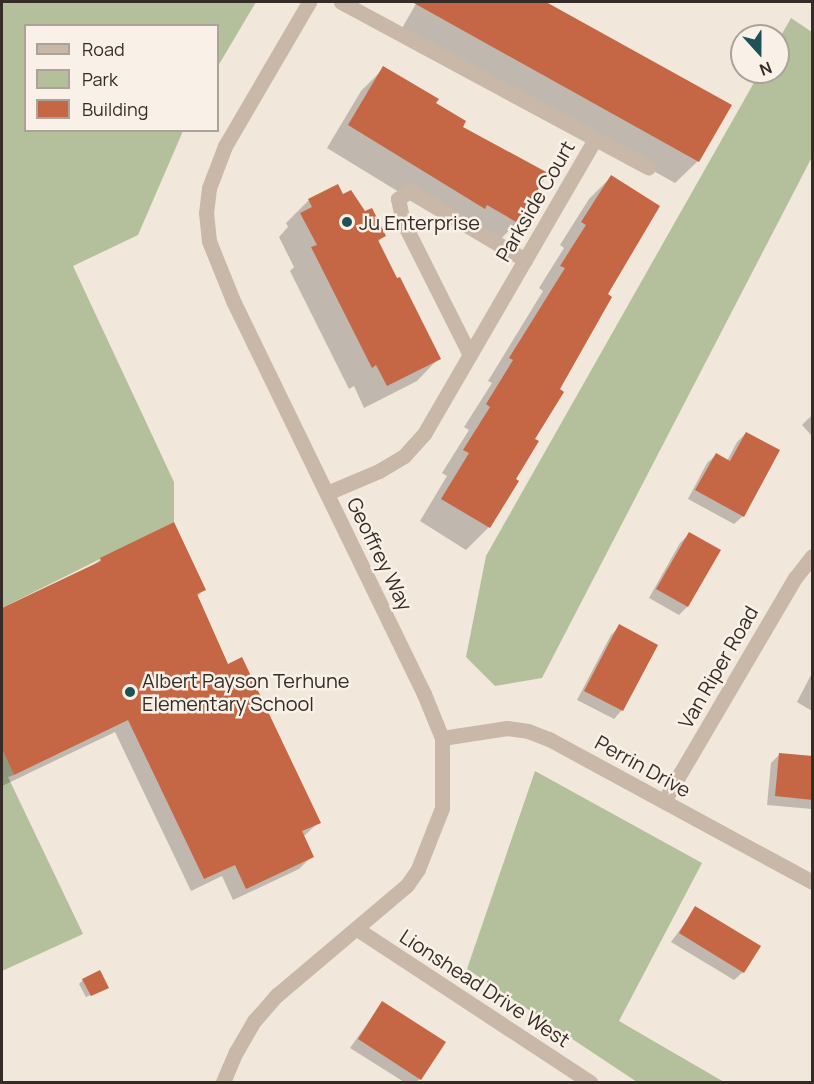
<!DOCTYPE html>
<html>
<head>
<meta charset="utf-8">
<style>
  body { margin:0 }
  #map { position:relative; width:814px; height:1084px; overflow:hidden; background:#f1e7da; font-family:Manrope,sans-serif }
  div>[style] { position:absolute }
  .green>* { inset:0; background:#b3c09b }
  .shadow>* { inset:0; background:#0003 }
  .building>* { inset:0; background:#c56645 }
  .minor>* { height:15px; margin:-7.5px; padding:0 7.5px; transform-origin:7.5px; border-radius:7.5px; background:#c9b7a7 }
  .dots>* { width:16px; height:16px; translate:-50% -50%; box-sizing:border-box; border:3px solid #f9f1e7; border-radius:50% }
  span { translate:-50% -50%; white-space:nowrap; text-align:center; line-height:1.15; -webkit-text-stroke:5px #f9f1e7; paint-order:stroke }
  .street-label { font-size:20px; color:#352c27 }
  .poi-label { font-size:20px; color:#352c27 }
  .left { translate:0 -50%; text-align:left }
  .frame { position:absolute; inset:0; border:3px solid #352c27; pointer-events:none }
  .legend { position:absolute; left:24px; top:24px; width:195px; height:108px; box-sizing:border-box; background:#f9f1e7; border:2px solid #aba29a; margin:0; padding:8px 10px; list-style:none; font-size:18px; color:#352c27 }
  .legend li { display:flex; align-items:center; gap:12px; height:30px }
  .legend b { width:30px; border:2px solid #aba29a }
  .north { position:absolute; left:730px; top:24px; width:60px; height:60px; box-sizing:border-box; background:#f9f1e7; border:2px solid #aba29a; border-radius:50%; rotate:159deg; font-size:16px; font-weight:700; line-height:24px; text-align:center; color:#352c27 }
  .north::after { content:''; display:block; margin:auto; width:21px; height:27px; background:#1d5256; clip-path:polygon(50% 0,100% 100%,50% 72%,0 100%) }
</style>
</head>
<body>
<div id="map">
  <div class="green">
    <i style="clip-path:polygon(2px 2px,256px 2px,218px 66px,218px 26px,26px 26px,26px 130px,183px 131px,138px 235px,73px 266px,174px 482px,174px 522px,2px 608px)"></i>
    <i style="clip-path:polygon(791px 18px,812px 32px,812px 157px,542px 678px,495px 686px,466px 657px,486px 556px,760px 72px,778px 72px,778px 41px)"></i>
    <i style="clip-path:polygon(2px 749px,14px 775px,8px 777px,83px 934px,2px 971px)"></i>
    <i style="clip-path:polygon(535px 771px,702px 863px,619px 1021px,724px 1082px,637px 1082px,467px 969px)"></i>
  </div>
  <div class="shadow">
    <i style="clip-path:polygon(417px 2px,543px 2px,730px 106px,698px 161px,675px 183px,401px 30px)"></i>
    <i style="clip-path:polygon(384px 68px,434px 104px,461px 127px,546px 173px,517px 222px,495px 245px,461px 230px,327px 148px,361px 91px)"></i>
    <i style="clip-path:polygon(611px 177px,606px 295px,514px 479px,517px 481px,489px 527px,466px 550px,420px 521px,447px 476px,442px 473px,469px 430px,464px 427px,492px 383px,488px 381px,543px 291px,539px 288px,564px 248px,560px 245px,589px 199px)"></i>
    <i style="clip-path:polygon(342px 196px,365px 213px,384px 236px,377px 243px,439px 358px,417px 381px,364px 408px,354px 386px,349px 389px,290px 271px,294px 267px,279px 237px,288px 227px,286px 223px,309px 200px)"></i>
    <i style="clip-path:polygon(812px 415px,812px 436px,802px 425px)"></i>
    <i style="clip-path:polygon(746px 433px,743px 516px,734px 524px,688px 499px,707px 463px,716px 455px,727px 461px,737px 442px)"></i>
    <i style="clip-path:polygon(689px 534px,719px 551px,687px 607px,679px 615px,649px 598px,680px 543px)"></i>
    <i style="clip-path:polygon(101px 559px,204px 589px,197px 597px,227px 666px,319px 822px,303px 837px,312px 856px,299px 869px,233px 900px,222px 876px,191px 891px,115px 732px,2px 786px,2px 610px,93px 566px)"></i>
    <i style="clip-path:polygon(620px 626px,622px 710px,614px 719px,577px 700px,611px 635px)"></i>
    <i style="clip-path:polygon(812px 673px,812px 711px,797px 702px)"></i>
    <i style="clip-path:polygon(779px 755px,812px 779px,812px 809px,767px 805px,771px 763px)"></i>
    <i style="clip-path:polygon(696px 908px,743px 972px,734px 980px,671px 942px)"></i>
    <i style="clip-path:polygon(83px 980px,107px 988px,86px 997px,79px 984px)"></i>
    <i style="clip-path:polygon(382px 1003px,420px 1079px,416px 1082px,404px 1082px,350px 1048px)"></i>
  </div>
  <div class="building">
    <i style="clip-path:polygon(412px 2px,546px 2px,732px 105px,699px 162px)"></i>
    <i style="clip-path:polygon(383px 66px,439px 99px,436px 103px,466px 121px,463px 127px,548px 173px,518px 223px,487px 205px,485px 209px,348px 125px)"></i>
    <i style="clip-path:polygon(611px 175px,660px 206px,608px 294px,612px 297px,560px 389px,564px 392px,535px 439px,539px 441px,516px 479px,519px 481px,490px 528px,441px 499px,469px 453px,463px 450px,490px 407px,486px 404px,513px 360px,509px 358px,565px 268px,560px 266px,586px 225px,581px 222px)"></i>
    <i style="clip-path:polygon(338px 184px,343px 194px,351px 190px,365px 211px,372px 208px,386px 236px,378px 240px,397px 278px,400px 277px,441px 359px,387px 386px,376px 365px,372px 368px,311px 247px,317px 245px,300px 213px,312px 207px,308px 199px)"></i>
    <i style="clip-path:polygon(746px 432px,780px 450px,744px 517px,695px 490px,716px 453px,730px 461px)"></i>
    <i style="clip-path:polygon(174px 522px,206px 590px,197px 594px,228px 664px,242px 657px,321px 823px,302px 831px,314px 857px,246px 889px,235px 865px,204px 879px,128px 720px,14px 775px,2px 749px,2px 608px,101px 561px,100px 558px)"></i>
    <i style="clip-path:polygon(689px 532px,721px 550px,688px 607px,656px 589px)"></i>
    <i style="clip-path:polygon(619px 624px,658px 645px,623px 711px,584px 691px)"></i>
    <i style="clip-path:polygon(779px 753px,813px 756px,813px 800px,775px 796px)"></i>
    <i style="clip-path:polygon(695px 906px,761px 946px,744px 973px,679px 933px)"></i>
    <i style="clip-path:polygon(100px 970px,109px 988px,91px 996px,82px 979px)"></i>
    <i style="clip-path:polygon(382px 1001px,446px 1042px,421px 1080px,358px 1039px)"></i>
  </div>
  <div class="minor">
    <i style="left:341px;top:2px;width:349px;rotate:28.3deg"></i>
    <i style="left:470px;top:355px;width:149px;rotate:-116.7deg"></i>
    <i style="left:403px;top:222px;width:24px;rotate:-102deg"></i>
    <i style="left:398px;top:199px;width:14px;rotate:-36deg"></i>
    <i style="left:409px;top:191px;width:135px;rotate:30.7deg"></i>
    <i style="left:327px;top:493px;width:56px;rotate:-22.9deg"></i>
    <i style="left:379px;top:471px;width:29px;rotate:-31deg"></i>
    <i style="left:404px;top:456px;width:30px;rotate:-48deg"></i>
    <i style="left:424px;top:434px;width:341px;rotate:-59.9deg"></i>
    <i style="left:442px;top:738px;width:66px;rotate:-8.7deg"></i>
    <i style="left:507px;top:728px;width:21px;rotate:8deg"></i>
    <i style="left:528px;top:731px;width:22px;rotate:21deg"></i>
    <i style="left:549px;top:739px;width:299px;rotate:28.5deg"></i>
    <i style="left:664px;top:801px;width:259px;rotate:-59.6deg"></i>
    <i style="left:795px;top:578px;width:28px;rotate:-52deg"></i>
    <i style="left:357px;top:929px;width:279px;rotate:33.3deg"></i>
    <i style="left:223px;top:1082px;width:33px;rotate:-67deg"></i>
    <i style="left:236px;top:1052px;width:36px;rotate:-60deg"></i>
    <i style="left:254px;top:1021px;width:35px;rotate:-49deg"></i>
    <i style="left:277px;top:995px;width:170px;rotate:-40.2deg"></i>
    <i style="left:407px;top:885px;width:19px;rotate:-55deg"></i>
    <i style="left:418px;top:869px;width:66px;rotate:-68.5deg"></i>
    <i style="left:442px;top:808px;width:70px;rotate:-90deg"></i>
    <i style="left:442px;top:738px;width:48px;rotate:-112.2deg"></i>
    <i style="left:424px;top:694px;width:435px;rotate:-115.9deg"></i>
    <i style="left:234px;top:303px;width:67px;rotate:-112deg"></i>
    <i style="left:209px;top:241px;width:28px;rotate:-96deg"></i>
    <i style="left:206px;top:213px;width:25px;rotate:-83deg"></i>
    <i style="left:209px;top:188px;width:45px;rotate:-69.1deg"></i>
    <i style="left:225px;top:146px;width:167px;rotate:-59.7deg"></i>
  </div>
  <div class="dots">
    <i style="left:347px;top:222px;background:#1d5256"></i>
    <i style="left:130px;top:692px;background:#1d5256"></i>
  </div>
  <div class="street-label">
    <span style="left:535px;top:201px;rotate:-60deg">Parkside Court</span>
    <span style="left:380px;top:554px;rotate:64deg">Geoffrey Way</span>
    <span style="left:718px;top:667px;rotate:-60deg">Van Riper Road</span>
    <span style="left:643px;top:766px;rotate:29deg">Perrin Drive</span>
    <span style="left:485px;top:988px;rotate:33deg">Lionshead Drive West</span>
  </div>
  <div class="poi-label">
    <span class="left" style="left:359px;top:222px">Ju Enterprise</span>
    <span class="left" style="left:142px;top:692px">Albert Payson Terhune<br>Elementary School</span>
  </div>
  <div class="frame"></div>
  <ul class="legend">
  <li><b style="height:8px;background:#c9b7a7"></b>Road</li>
  <li><b style="height:16px;background:#b3c09b"></b>Park</li>
  <li><b style="height:16px;background:#c56645"></b>Building</li>
  </ul>
  <div class="north">N</div>
</div>
</body>
</html>
